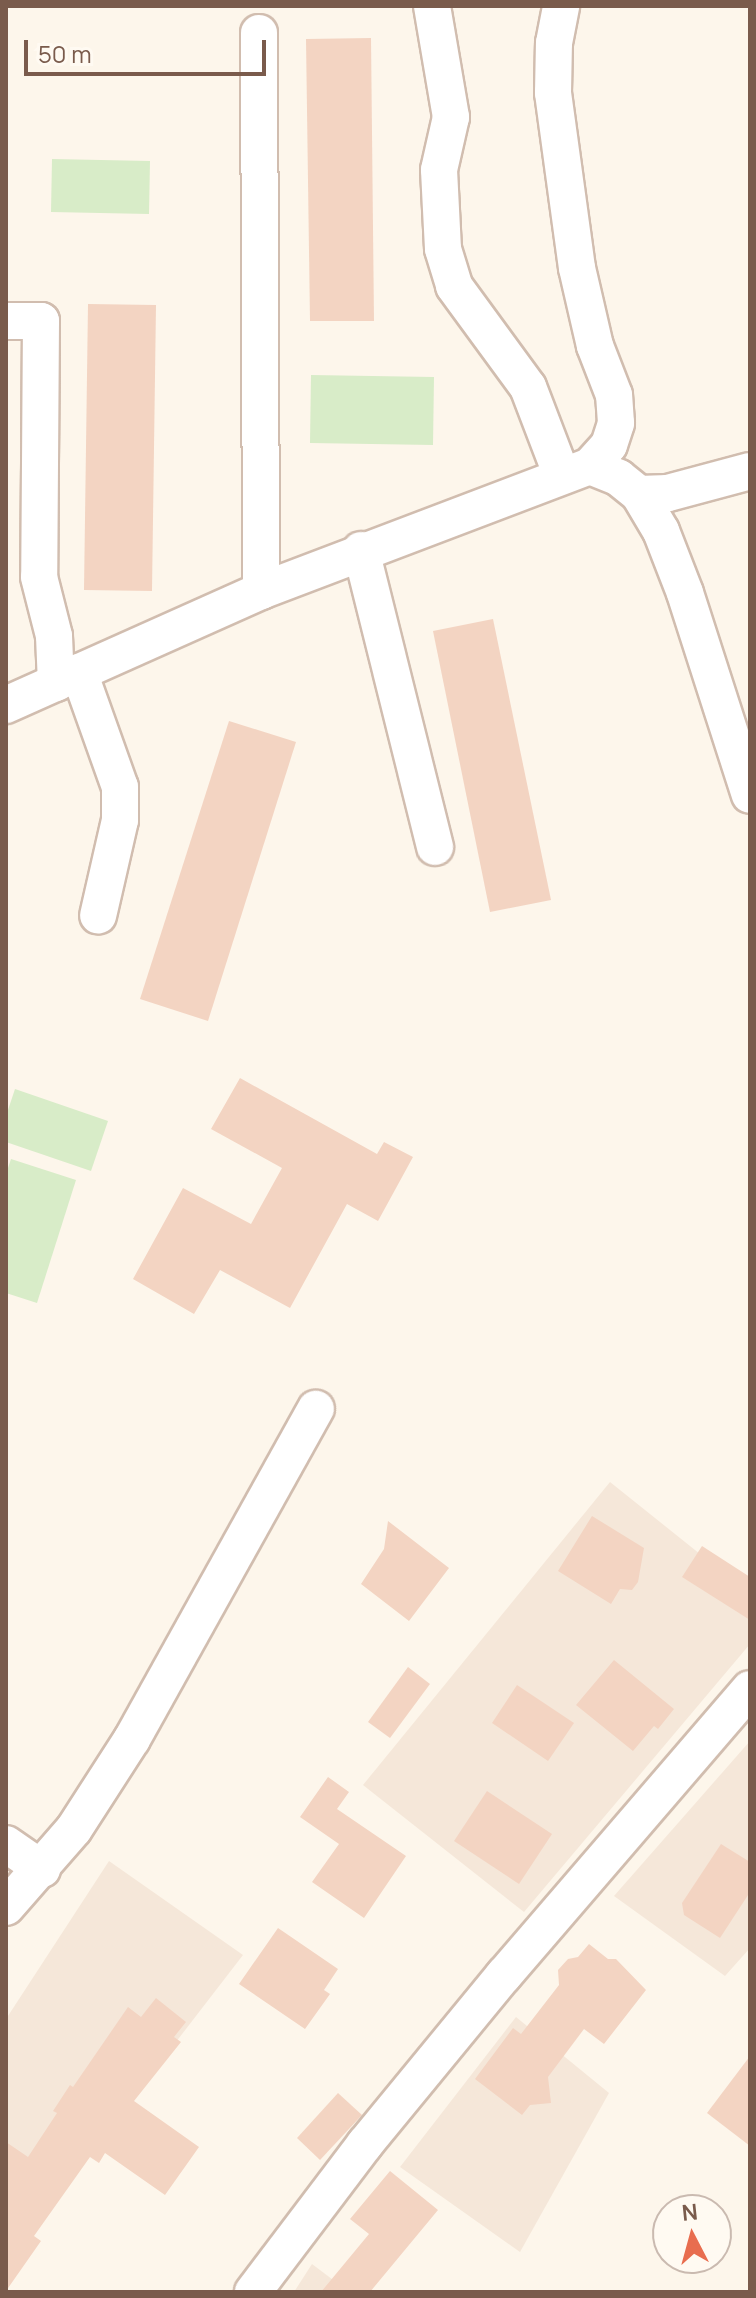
<!DOCTYPE html>
<html>
<head>
<meta charset="utf-8">
<style>
  body { margin:0 }
  #map { position:relative; width:756px; height:2298px; overflow:hidden; background:#fdf6eb; font-family:Manrope,sans-serif }
  div>[style] { position:absolute }
  .residential>* { inset:0; background:#f5e7d9 }
  .green>* { inset:0; background:#d8ecc8 }
  .building>* { inset:0; background:#f3d4c2 }
  .roads { filter:drop-shadow(2px 0 #d1bdaf) drop-shadow(-2px 0 #d1bdaf) drop-shadow(0 2px #d1bdaf) drop-shadow(0 -2px #d1bdaf) }
  .minor>* { height:36px; margin:-18px; padding:0 18px; transform-origin:18px; border-radius:18px; background:#fff }
  span { translate:-50% -50%; white-space:nowrap; text-align:center; line-height:1.15; -webkit-text-stroke:6px #fffaf2; paint-order:stroke }
  .frame { position:absolute; inset:0; border:8px solid #7a5b4c; pointer-events:none }
  .north { position:absolute; left:652px; top:2194px; width:80px; height:80px; box-sizing:border-box; background:#fffaf2; border:2px solid #cabab0; border-radius:50%; rotate:354deg; font-size:22px; font-weight:700; line-height:32px; text-align:center; color:#7a5b4c }
  .north::after { content:''; display:block; margin:auto; width:28px; height:36px; background:#e86d4f; clip-path:polygon(50% 0,100% 100%,50% 72%,0 100%) }
  .scale { position:absolute; left:24px; top:40px; width:242px; height:36px; box-sizing:border-box; border:4px solid #7a5b4c; border-top:0; padding-left:10px; font-size:24px; line-height:28px; white-space:nowrap; color:#7a5b4c; -webkit-text-stroke:6px #fffaf2; paint-order:stroke }
</style>
</head>
<body>
<div id="map">
  <div class="residential">
    <i style="clip-path:polygon(610px 1482px,750px 1594px,750px 1644px,524px 1912px,363px 1785px)"></i>
    <i style="clip-path:polygon(750px 1741px,750px 1948px,725px 1976px,614px 1896px)"></i>
    <i style="clip-path:polygon(109px 1861px,243px 1955px,21px 2243px,6px 2233px,6px 2019px)"></i>
    <i style="clip-path:polygon(516px 2017px,609px 2093px,520px 2252px,400px 2167px)"></i>
    <i style="clip-path:polygon(312px 2264px,349px 2292px,294px 2292px)"></i>
  </div>
  <div class="green">
    <i style="clip-path:polygon(52px 159px,150px 161px,149px 214px,51px 212px)"></i>
    <i style="clip-path:polygon(311px 375px,434px 377px,433px 445px,310px 443px)"></i>
    <i style="clip-path:polygon(15px 1089px,108px 1121px,91px 1171px,6px 1142px,6px 1116px)"></i>
    <i style="clip-path:polygon(11px 1159px,76px 1180px,37px 1303px,6px 1293px,6px 1174px)"></i>
  </div>
  <div class="building">
    <i style="clip-path:polygon(371px 38px,374px 321px,310px 321px,306px 39px)"></i>
    <i style="clip-path:polygon(88px 304px,156px 305px,152px 591px,84px 590px)"></i>
    <i style="clip-path:polygon(493px 619px,551px 900px,490px 912px,433px 631px)"></i>
    <i style="clip-path:polygon(229px 721px,296px 742px,208px 1021px,140px 999px)"></i>
    <i style="clip-path:polygon(240px 1078px,377px 1154px,384px 1142px,413px 1157px,378px 1221px,347px 1204px,290px 1308px,220px 1270px,194px 1314px,133px 1279px,183px 1188px,251px 1224px,282px 1168px,211px 1129px)"></i>
    <i style="clip-path:polygon(592px 1516px,644px 1548px,638px 1582px,632px 1590px,620px 1589px,611px 1604px,558px 1571px)"></i>
    <i style="clip-path:polygon(388px 1521px,449px 1568px,409px 1621px,361px 1584px,384px 1549px)"></i>
    <i style="clip-path:polygon(702px 1546px,750px 1577px,750px 1620px,682px 1577px)"></i>
    <i style="clip-path:polygon(614px 1660px,674px 1709px,658px 1729px,654px 1726px,633px 1751px,576px 1705px)"></i>
    <i style="clip-path:polygon(408px 1667px,430px 1684px,390px 1738px,368px 1722px)"></i>
    <i style="clip-path:polygon(517px 1685px,574px 1723px,548px 1761px,492px 1723px)"></i>
    <i style="clip-path:polygon(328px 1777px,349px 1792px,337px 1809px,406px 1856px,364px 1918px,312px 1882px,339px 1844px,300px 1817px)"></i>
    <i style="clip-path:polygon(487px 1791px,552px 1834px,519px 1884px,454px 1841px)"></i>
    <i style="clip-path:polygon(721px 1844px,750px 1862px,750px 1892px,720px 1938px,684px 1915px,682px 1903px)"></i>
    <i style="clip-path:polygon(278px 1928px,338px 1969px,324px 1990px,330px 1994px,305px 2029px,239px 1984px)"></i>
    <i style="clip-path:polygon(589px 1944px,608px 1959px,616px 1959px,646px 1990px,604px 2044px,584px 2029px,548px 2077px,551px 2103px,530px 2105px,522px 2115px,475px 2079px,513px 2028px,521px 2034px,559px 1985px,558px 1970px,568px 1959px,578px 1957px)"></i>
    <i style="clip-path:polygon(156px 1998px,186px 2022px,174px 2037px,181px 2042px,134px 2101px,199px 2147px,165px 2195px,105px 2153px,99px 2163px,90px 2157px,34px 2236px,41px 2241px,6px 2291px,6px 2142px,28px 2157px,57px 2113px,53px 2111px,70px 2085px,73px 2087px,128px 2007px,141px 2017px)"></i>
    <i style="clip-path:polygon(750px 2056px,750px 2146px,707px 2113px)"></i>
    <i style="clip-path:polygon(338px 2093px,362px 2115px,320px 2160px,297px 2138px)"></i>
    <i style="clip-path:polygon(390px 2171px,438px 2210px,370px 2292px,321px 2292px,369px 2234px,350px 2219px)"></i>
  </div>
  <div class="roads">
    <div class="minor">
      <i style="left:432px;top:6px;width:113px;rotate:80.3deg"></i>
      <i style="left:451px;top:117px;width:54px;rotate:102.8deg"></i>
      <i style="left:439px;top:170px;width:79px;rotate:87.1deg"></i>
      <i style="left:443px;top:249px;width:39px;rotate:73deg"></i>
      <i style="left:454px;top:286px;width:125px;rotate:53.8deg"></i>
      <i style="left:528px;top:387px;width:95px;rotate:69.1deg"></i>
      <i style="left:259px;top:33px;width:558px;rotate:89.79deg"></i>
      <i style="left:6px;top:321px;width:35px"></i>
      <i style="left:41px;top:321px;width:256px;rotate:90.4deg"></i>
      <i style="left:39px;top:577px;width:61px;rotate:75.7deg"></i>
      <i style="left:54px;top:636px;width:47px;rotate:87.6deg"></i>
      <i style="left:590px;top:466px;width:31px;rotate:22deg"></i>
      <i style="left:619px;top:478px;width:26px;rotate:39deg"></i>
      <i style="left:639px;top:494px;width:43px;rotate:59.3deg"></i>
      <i style="left:661px;top:531px;width:66px;rotate:68.8deg"></i>
      <i style="left:685px;top:593px;width:212px;rotate:72.2deg"></i>
      <i style="left:639px;top:494px;width:29px;rotate:-2deg"></i>
      <i style="left:668px;top:493px;width:85px;rotate:-15deg"></i>
      <i style="left:361px;top:550px;width:306px;rotate:76deg"></i>
      <i style="left:79px;top:672px;width:122px;rotate:70.4deg"></i>
      <i style="left:120px;top:787px;width:33px;rotate:90deg"></i>
      <i style="left:120px;top:820px;width:98px;rotate:102.9deg"></i>
      <i style="left:6px;top:705px;width:279px;rotate:-24.1deg"></i>
      <i style="left:261px;top:591px;width:352px;rotate:-20.8deg"></i>
      <i style="left:590px;top:466px;width:28px;rotate:-48deg"></i>
      <i style="left:609px;top:445px;width:23px;rotate:-72deg"></i>
      <i style="left:616px;top:423px;width:28px;rotate:-94deg"></i>
      <i style="left:614px;top:395px;width:53px;rotate:-111.2deg"></i>
      <i style="left:595px;top:346px;width:80px;rotate:-103deg"></i>
      <i style="left:577px;top:268px;width:177px;rotate:-97.8deg"></i>
      <i style="left:553px;top:93px;width:50px;rotate:-88.9deg"></i>
      <i style="left:554px;top:43px;width:38px;rotate:-79deg"></i>
      <i style="left:6px;top:1844px;width:44px;rotate:34.8deg"></i>
      <i style="left:6px;top:1907px;width:103px;rotate:-48.9deg"></i>
      <i style="left:74px;top:1829px;width:107px;rotate:-57.2deg"></i>
      <i style="left:132px;top:1739px;width:378px;rotate:-60.9deg"></i>
      <i style="left:253px;top:2292px;width:186px;rotate:-52.9deg"></i>
      <i style="left:365px;top:2144px;width:219px;rotate:-50.6deg"></i>
      <i style="left:504px;top:1975px;width:377px;rotate:-49.3deg"></i>
    </div>
  </div>
  <div class="frame"></div>
  <div class="north">N</div>
  <div class="scale">50 m</div>
</div>
</body>
</html>
